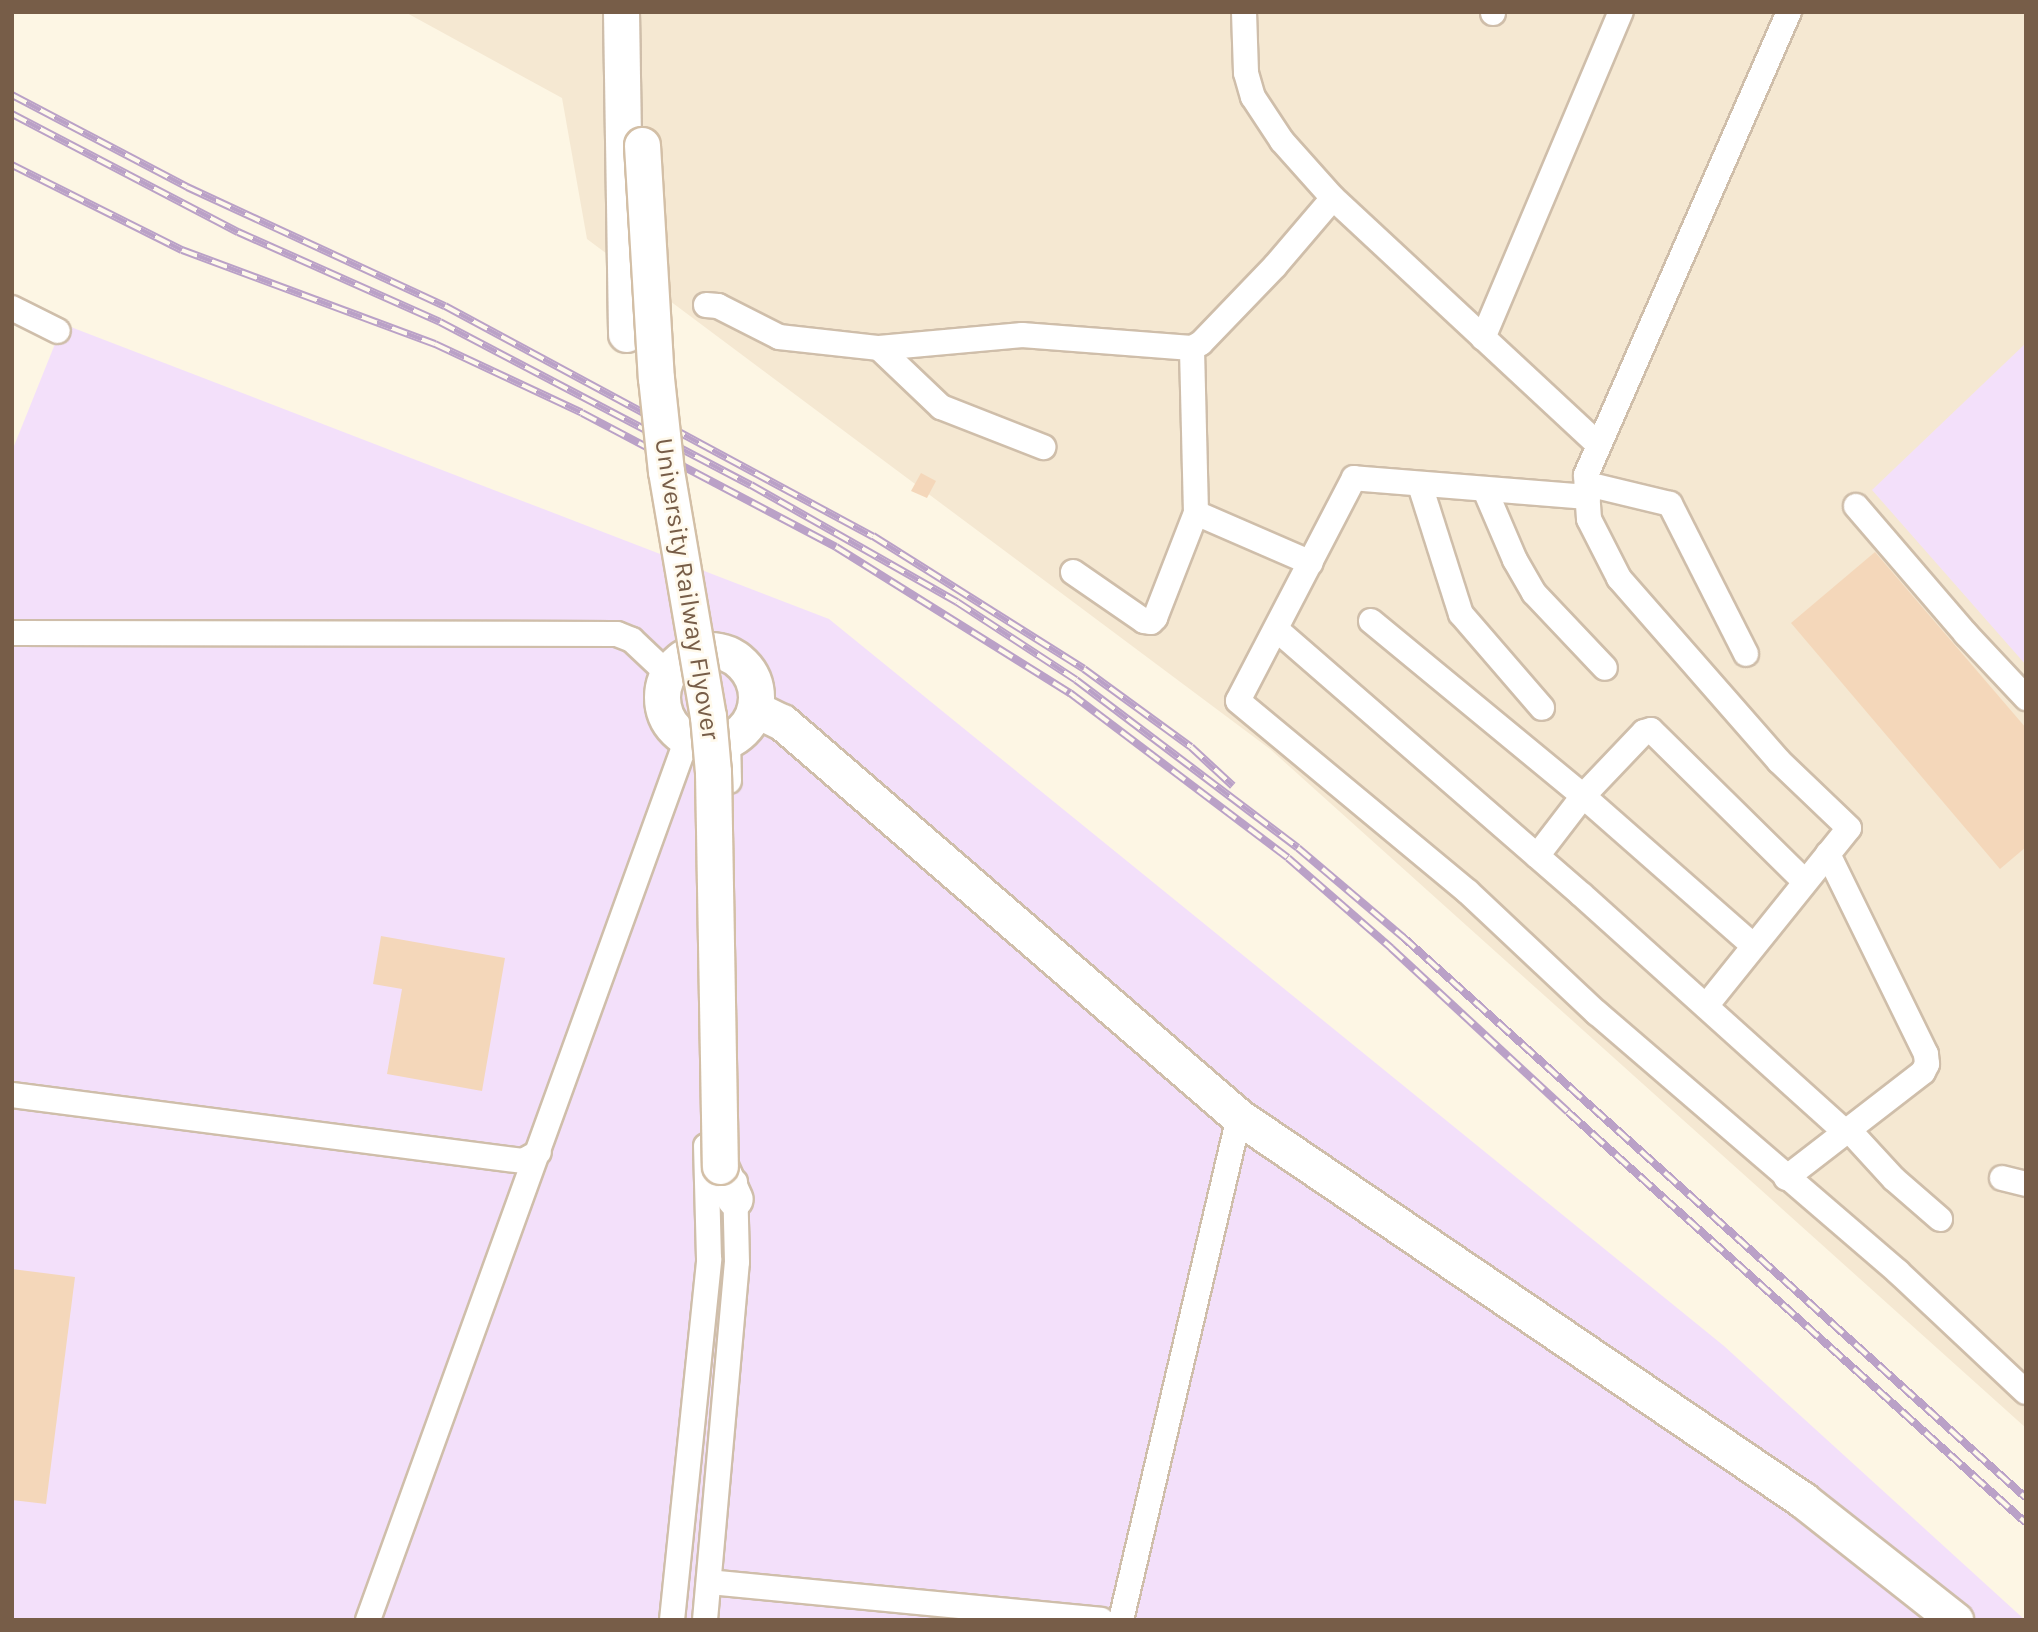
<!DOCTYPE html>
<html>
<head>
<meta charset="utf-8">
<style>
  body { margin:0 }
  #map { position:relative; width:2038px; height:1632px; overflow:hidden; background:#fdf6e4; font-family:Karla,sans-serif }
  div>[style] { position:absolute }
  .residential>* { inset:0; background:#f5e8d2 }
  .education>* { inset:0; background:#f3e0fa }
  .building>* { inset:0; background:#f4d7ba }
  .roads { filter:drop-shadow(2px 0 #cfbeaa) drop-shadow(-2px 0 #cfbeaa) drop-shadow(0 2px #cfbeaa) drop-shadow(0 -2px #cfbeaa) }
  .street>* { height:24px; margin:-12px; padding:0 12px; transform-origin:12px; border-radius:12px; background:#fff }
  .secondary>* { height:35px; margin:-17.5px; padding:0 17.5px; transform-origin:17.5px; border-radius:17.5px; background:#fff }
  .secondary>.ring { margin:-17.5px; padding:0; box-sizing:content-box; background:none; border:35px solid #fff; border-radius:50% }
  .rail>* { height:8px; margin-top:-4px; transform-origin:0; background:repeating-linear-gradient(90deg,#fff9eb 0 16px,#baa1c7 0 32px); box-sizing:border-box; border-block:2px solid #baa1c7 }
  .bridges { filter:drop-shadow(2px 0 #d3bfa6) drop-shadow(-2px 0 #d3bfa6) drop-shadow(0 2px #d3bfa6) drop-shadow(0 -2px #d3bfa6) }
  .secondary-bridge>* { height:35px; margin:-17.5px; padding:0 17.5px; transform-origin:17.5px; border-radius:17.5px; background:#fff }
  span { translate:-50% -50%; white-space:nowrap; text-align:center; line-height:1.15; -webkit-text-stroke:5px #fff9eb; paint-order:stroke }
  .street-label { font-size:26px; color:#775d48 }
  .frame { position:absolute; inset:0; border:14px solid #775d48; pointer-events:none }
</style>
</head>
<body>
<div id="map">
  <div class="residential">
    <i style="clip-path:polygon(405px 12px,2026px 12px,2026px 1428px,1270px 749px,587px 239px,562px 98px)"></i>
  </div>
  <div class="education">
    <i style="clip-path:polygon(63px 324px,829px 619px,1724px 1346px,2025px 1620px,12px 1620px,12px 451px)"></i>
    <i style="clip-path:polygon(2026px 343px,2026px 665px,1872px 490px)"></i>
  </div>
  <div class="building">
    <i style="clip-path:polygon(921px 473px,936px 481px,927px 498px,911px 491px)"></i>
    <i style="clip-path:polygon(1875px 552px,2026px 728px,2026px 847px,2000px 869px,1791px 623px)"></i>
    <i style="clip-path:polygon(381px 936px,505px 958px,482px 1091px,387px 1074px,402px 989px,373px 984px)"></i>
    <i style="clip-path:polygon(12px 1269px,75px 1277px,46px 1504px,12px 1500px)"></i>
  </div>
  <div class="roads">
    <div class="street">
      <i style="left:1244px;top:12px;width:61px;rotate:88.1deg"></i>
      <i style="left:1246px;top:73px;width:25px;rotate:74deg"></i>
      <i style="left:1253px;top:97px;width:53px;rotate:56.6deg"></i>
      <i style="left:1282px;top:141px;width:76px;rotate:48.2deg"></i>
      <i style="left:1333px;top:198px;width:362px;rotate:42.9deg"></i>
      <i style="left:1493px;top:13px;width:1px;rotate:-90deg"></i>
      <i style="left:706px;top:305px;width:12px;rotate:5deg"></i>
      <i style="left:718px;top:306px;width:68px;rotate:26.9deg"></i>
      <i style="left:779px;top:337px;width:101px;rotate:6.3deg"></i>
      <i style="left:879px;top:348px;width:144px;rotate:-5.2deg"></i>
      <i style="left:1022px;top:335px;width:170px;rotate:4.4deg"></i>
      <i style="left:1192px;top:348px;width:10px;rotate:-29deg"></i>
      <i style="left:1201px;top:343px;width:107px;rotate:-46.1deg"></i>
      <i style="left:1275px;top:266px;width:89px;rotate:-49.5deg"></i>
      <i style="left:12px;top:308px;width:51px;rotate:26.6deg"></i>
      <i style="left:1483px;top:338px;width:354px;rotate:-67.1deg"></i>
      <i style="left:879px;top:348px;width:86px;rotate:43.6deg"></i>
      <i style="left:941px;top:407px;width:110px;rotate:21.4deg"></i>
      <i style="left:1587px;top:484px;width:85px;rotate:13.5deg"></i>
      <i style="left:1670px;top:504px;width:168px;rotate:63.1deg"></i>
      <i style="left:1420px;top:485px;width:135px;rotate:72.4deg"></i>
      <i style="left:1461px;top:614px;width:124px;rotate:49.2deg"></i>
      <i style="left:1485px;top:490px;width:76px;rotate:66.8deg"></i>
      <i style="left:1515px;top:560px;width:38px;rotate:60deg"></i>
      <i style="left:1534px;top:593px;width:103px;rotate:46.6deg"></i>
      <i style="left:1588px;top:497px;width:235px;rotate:-175.4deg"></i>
      <i style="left:1354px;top:478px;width:251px;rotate:117.5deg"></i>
      <i style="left:1238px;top:701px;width:299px;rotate:39.7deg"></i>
      <i style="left:1468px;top:892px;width:177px;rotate:43.2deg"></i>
      <i style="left:1597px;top:1013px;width:397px;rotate:40.7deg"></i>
      <i style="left:1898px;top:1272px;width:175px;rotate:43.2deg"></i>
      <i style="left:1856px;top:506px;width:169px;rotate:49.3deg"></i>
      <i style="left:1966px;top:634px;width:88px;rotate:46.8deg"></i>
      <i style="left:1196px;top:513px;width:125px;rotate:23.5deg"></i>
      <i style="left:1073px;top:572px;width:86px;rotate:34.6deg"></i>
      <i style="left:1144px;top:621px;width:7px;rotate:8deg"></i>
      <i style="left:1151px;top:622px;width:6px;rotate:-45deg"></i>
      <i style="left:1155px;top:618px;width:113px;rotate:-68.7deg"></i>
      <i style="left:1196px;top:513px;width:165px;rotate:-91.4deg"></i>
      <i style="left:1371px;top:621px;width:275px;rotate:39.5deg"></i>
      <i style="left:1583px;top:796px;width:227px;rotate:41.3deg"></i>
      <i style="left:1276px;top:629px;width:405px;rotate:41deg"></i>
      <i style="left:1582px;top:895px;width:353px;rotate:42deg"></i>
      <i style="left:12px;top:633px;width:605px;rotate:0.09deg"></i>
      <i style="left:617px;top:634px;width:16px;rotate:22deg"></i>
      <i style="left:632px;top:640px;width:50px;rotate:43.4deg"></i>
      <i style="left:728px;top:740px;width:41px;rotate:88.6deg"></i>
      <i style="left:1537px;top:856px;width:76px;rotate:-52.5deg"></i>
      <i style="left:1583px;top:796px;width:88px;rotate:-46.4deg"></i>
      <i style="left:1644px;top:732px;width:7px;rotate:-16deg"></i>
      <i style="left:1651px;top:730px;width:216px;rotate:44.6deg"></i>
      <i style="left:1706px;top:1006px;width:228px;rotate:-51.2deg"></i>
      <i style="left:1849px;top:828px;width:97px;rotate:-136.3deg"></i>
      <i style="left:1779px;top:761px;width:243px;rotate:-131.2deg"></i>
      <i style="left:1619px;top:578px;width:66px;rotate:-117deg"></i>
      <i style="left:1589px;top:519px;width:44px;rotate:-93.9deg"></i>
      <i style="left:1586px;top:475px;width:506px;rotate:-66.33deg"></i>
      <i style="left:12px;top:1095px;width:515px;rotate:7.36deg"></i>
      <i style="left:523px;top:1161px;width:18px;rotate:-29deg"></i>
      <i style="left:1848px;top:1129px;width:68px;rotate:47.4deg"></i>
      <i style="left:1894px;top:1179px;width:61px;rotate:41deg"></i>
      <i style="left:1786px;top:1178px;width:173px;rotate:-37.7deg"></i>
      <i style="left:1923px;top:1072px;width:9px;rotate:-63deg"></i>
      <i style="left:1927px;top:1064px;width:10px;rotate:-96deg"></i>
      <i style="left:1926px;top:1054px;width:223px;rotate:-116.1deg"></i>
      <i style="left:2002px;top:1178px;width:25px;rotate:14deg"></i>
      <i style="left:709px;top:1582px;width:394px;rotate:5.5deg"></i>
      <i style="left:368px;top:1620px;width:937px;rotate:-70.1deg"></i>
      <i style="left:672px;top:1620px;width:363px;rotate:-84.1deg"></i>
      <i style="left:709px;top:1259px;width:113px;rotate:-91.5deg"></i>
      <i style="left:705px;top:1620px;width:359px;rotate:-84.9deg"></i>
      <i style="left:737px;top:1262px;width:80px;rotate:-91.4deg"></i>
      <i style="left:1121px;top:1620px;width:517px;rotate:-76.8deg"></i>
    </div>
    <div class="secondary">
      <i style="left:621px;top:12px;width:322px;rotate:89.1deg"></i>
      <i class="ring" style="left:662px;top:650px;width:59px;height:59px"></i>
      <i style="left:755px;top:709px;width:30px;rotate:26deg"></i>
      <i style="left:782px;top:722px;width:604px;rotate:40.84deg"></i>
      <i style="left:1239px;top:1117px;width:682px;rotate:34.18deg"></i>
      <i style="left:1803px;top:1500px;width:194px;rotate:38.3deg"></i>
      <i style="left:720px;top:1166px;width:36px;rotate:66deg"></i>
    </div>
  </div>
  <div class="rail">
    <i style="left:12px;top:95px;width:198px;rotate:27.7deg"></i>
    <i style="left:187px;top:187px;width:284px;rotate:24.8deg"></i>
    <i style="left:445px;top:306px;width:486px;rotate:28.3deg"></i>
    <i style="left:873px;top:536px;width:249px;rotate:32.2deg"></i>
    <i style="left:1084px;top:669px;width:132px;rotate:36.1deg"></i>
    <i style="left:1191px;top:747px;width:57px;rotate:42.9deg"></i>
    <i style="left:12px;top:114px;width:255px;rotate:27.6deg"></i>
    <i style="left:238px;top:232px;width:221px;rotate:24deg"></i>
    <i style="left:440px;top:322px;width:351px;rotate:27.7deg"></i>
    <i style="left:751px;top:485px;width:237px;rotate:29.6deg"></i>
    <i style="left:957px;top:602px;width:142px;rotate:33.2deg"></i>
    <i style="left:1076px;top:680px;width:278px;rotate:37.1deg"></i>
    <i style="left:1298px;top:848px;width:138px;rotate:40.3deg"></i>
    <i style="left:1403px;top:937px;width:838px;rotate:42deg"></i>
    <i style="left:12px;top:165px;width:190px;rotate:26.6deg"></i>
    <i style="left:182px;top:250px;width:270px;rotate:20.4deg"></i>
    <i style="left:435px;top:344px;width:162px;rotate:25.1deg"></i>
    <i style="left:582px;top:413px;width:287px;rotate:27.8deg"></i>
    <i style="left:836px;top:547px;width:276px;rotate:32deg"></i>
    <i style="left:1070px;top:693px;width:273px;rotate:37.1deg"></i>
    <i style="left:1288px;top:858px;width:137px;rotate:41.1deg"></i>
    <i style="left:1391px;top:948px;width:241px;rotate:42.8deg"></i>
    <i style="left:1568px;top:1112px;width:615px;rotate:41.9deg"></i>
  </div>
  <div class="bridges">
    <div class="secondary-bridge">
      <i style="left:642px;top:145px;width:233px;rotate:86.6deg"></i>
      <i style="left:656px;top:378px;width:94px;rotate:83.9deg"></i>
      <i style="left:666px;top:471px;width:249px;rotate:80.3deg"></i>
      <i style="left:708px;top:716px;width:56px;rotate:84.9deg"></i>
      <i style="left:713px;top:772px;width:394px;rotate:89deg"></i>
    </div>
  </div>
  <div class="street-label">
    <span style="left:687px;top:589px;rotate:81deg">University Railway Flyover</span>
  </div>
  <div class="frame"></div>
</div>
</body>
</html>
